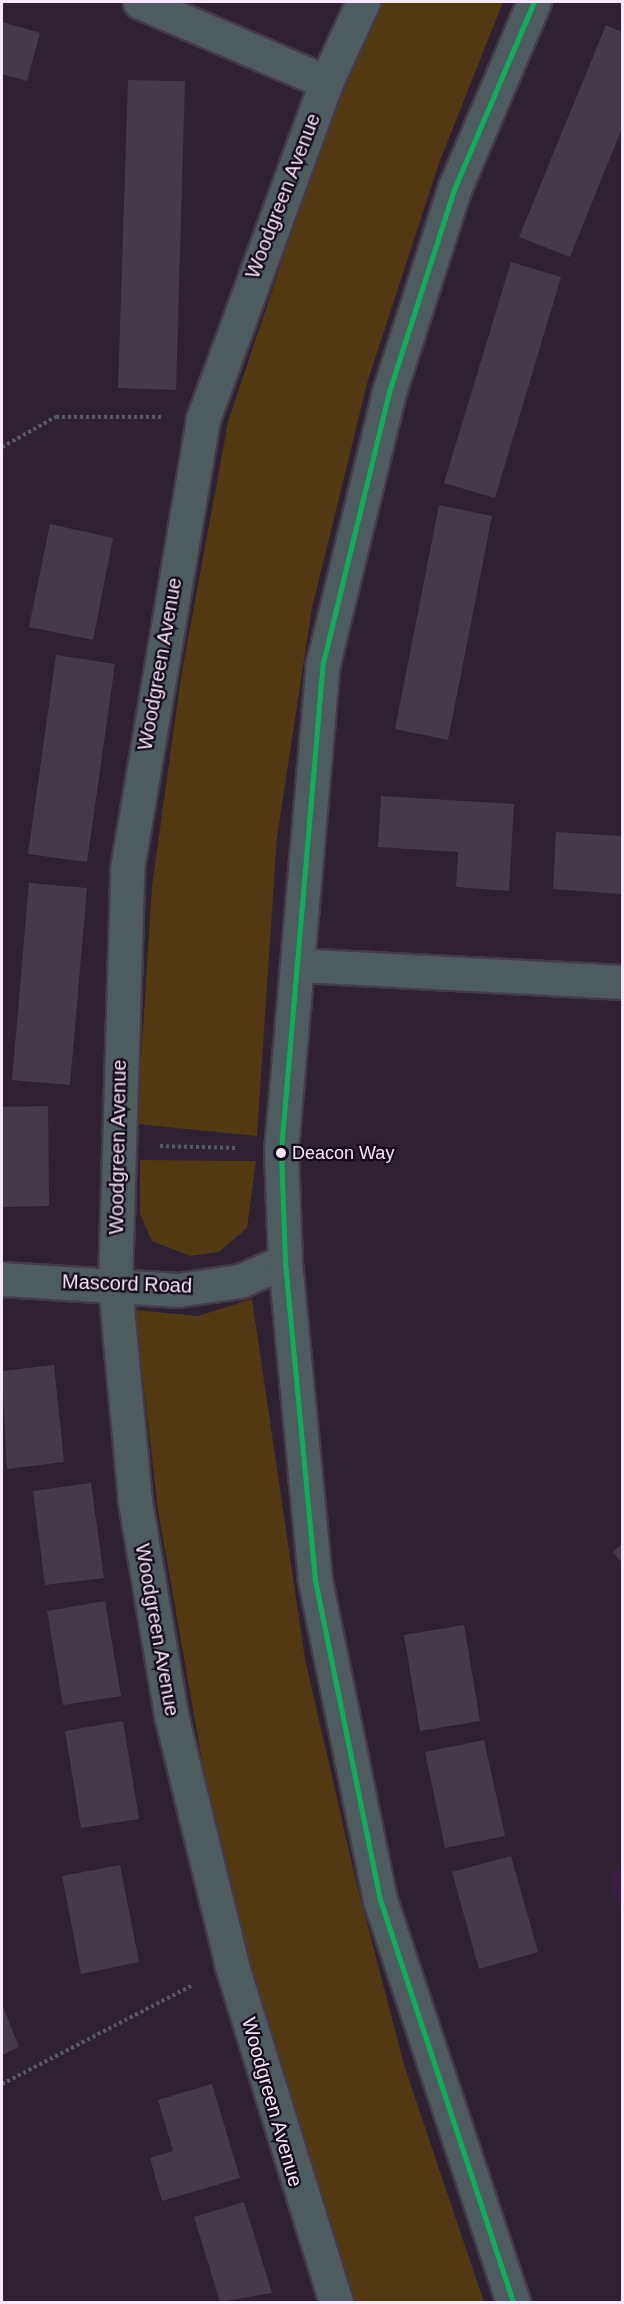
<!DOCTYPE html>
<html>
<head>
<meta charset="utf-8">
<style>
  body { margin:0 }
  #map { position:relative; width:624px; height:2304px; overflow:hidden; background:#2e2132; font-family:Helvetica,sans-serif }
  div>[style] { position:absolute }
  .built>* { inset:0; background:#381e41 }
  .green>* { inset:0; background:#523911 }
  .building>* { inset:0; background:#453b48 }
  .path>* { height:4px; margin-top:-2px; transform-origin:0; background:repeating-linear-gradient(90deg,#545b61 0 3px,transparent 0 6px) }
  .roads { filter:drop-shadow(2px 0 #453b48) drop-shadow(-2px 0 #453b48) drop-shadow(0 2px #453b48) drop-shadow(0 -2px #453b48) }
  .minor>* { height:33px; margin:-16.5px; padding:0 16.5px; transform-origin:16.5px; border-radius:16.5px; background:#4e5b5f }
  .bus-1>* { height:4.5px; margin:-2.25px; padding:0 2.25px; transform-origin:2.25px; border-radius:2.25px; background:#0daf5c }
  .dots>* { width:16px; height:16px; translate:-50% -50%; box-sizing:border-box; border:3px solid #140a17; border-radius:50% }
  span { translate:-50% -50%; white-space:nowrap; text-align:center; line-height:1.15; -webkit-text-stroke:4.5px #140a17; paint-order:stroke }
  .bus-label { font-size:18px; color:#f6e7fb }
  .left { translate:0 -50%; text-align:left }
  .street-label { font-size:20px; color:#f6e7fb }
  .frame { position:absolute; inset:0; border:3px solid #f6e7fb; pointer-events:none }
</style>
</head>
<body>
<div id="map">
  <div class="built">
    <i style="clip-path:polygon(622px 1864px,622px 1912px,608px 1877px)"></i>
  </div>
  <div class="green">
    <i style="clip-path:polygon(377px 2px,503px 2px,439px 163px,368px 380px,312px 608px,277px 837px,257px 1136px,137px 1124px,152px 886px,181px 677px,228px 422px,346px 70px)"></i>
    <i style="clip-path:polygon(140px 1160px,256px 1161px,247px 1228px,219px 1252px,190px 1256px,152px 1241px,140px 1214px)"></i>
    <i style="clip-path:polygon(252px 1299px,305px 1659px,356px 1881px,405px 2068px,484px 2302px,353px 2302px,286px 2094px,215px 1834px,158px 1510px,135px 1310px,198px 1316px)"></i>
  </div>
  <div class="building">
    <i style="clip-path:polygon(2px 22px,40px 33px,27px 81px,2px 74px)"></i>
    <i style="clip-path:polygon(606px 25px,622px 32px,622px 128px,570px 257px,519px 237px)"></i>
    <i style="clip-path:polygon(128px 80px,185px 81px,176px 390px,118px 388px)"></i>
    <i style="clip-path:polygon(511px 262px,561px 277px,495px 498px,444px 483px)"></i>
    <i style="clip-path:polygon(439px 505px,492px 516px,448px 740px,395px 729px)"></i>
    <i style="clip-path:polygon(50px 524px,113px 538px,93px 640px,29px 627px)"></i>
    <i style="clip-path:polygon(56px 655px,115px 664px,87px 862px,28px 854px)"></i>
    <i style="clip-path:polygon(381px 796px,514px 804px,509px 891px,456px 887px,458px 852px,378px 847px)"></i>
    <i style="clip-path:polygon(556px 832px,622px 836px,622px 894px,553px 889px)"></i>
    <i style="clip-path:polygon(29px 883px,87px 888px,70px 1085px,12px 1080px)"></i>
    <i style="clip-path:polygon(48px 1106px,49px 1206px,2px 1207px,2px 1107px)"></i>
    <i style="clip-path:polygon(54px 1365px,64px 1462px,7px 1469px,2px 1371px)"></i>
    <i style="clip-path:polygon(91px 1483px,104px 1578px,45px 1585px,33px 1491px)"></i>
    <i style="clip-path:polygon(622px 1544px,622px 1563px,613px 1552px)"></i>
    <i style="clip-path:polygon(105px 1601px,121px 1696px,63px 1705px,47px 1611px)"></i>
    <i style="clip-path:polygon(464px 1625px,480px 1721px,420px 1731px,404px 1635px)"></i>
    <i style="clip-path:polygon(123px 1721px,139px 1819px,81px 1828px,65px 1731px)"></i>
    <i style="clip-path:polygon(484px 1740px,505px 1836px,445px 1848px,425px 1752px)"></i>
    <i style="clip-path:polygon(511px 1856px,538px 1952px,479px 1969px,452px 1872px)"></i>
    <i style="clip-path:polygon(120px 1865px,139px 1962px,81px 1974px,62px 1876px)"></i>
    <i style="clip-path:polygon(2px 2004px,19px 2047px,2px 2055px)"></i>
    <i style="clip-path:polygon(212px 2084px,240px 2178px,162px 2201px,150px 2158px,173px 2151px,158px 2100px)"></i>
    <i style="clip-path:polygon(244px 2202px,272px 2293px,220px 2302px,194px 2217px)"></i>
  </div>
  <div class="path">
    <i style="left:2px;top:447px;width:62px;rotate:-29.1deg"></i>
    <i style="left:56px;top:417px;width:105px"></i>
    <i style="left:160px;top:1146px;width:77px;rotate:1.5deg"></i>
    <i style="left:2px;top:2084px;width:215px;rotate:-27.4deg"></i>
  </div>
  <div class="roads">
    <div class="minor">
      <i style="left:140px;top:2px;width:202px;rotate:23.3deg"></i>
      <i style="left:297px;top:965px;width:325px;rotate:3deg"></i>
      <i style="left:2px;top:1279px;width:176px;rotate:3.6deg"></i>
      <i style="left:178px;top:1290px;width:63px;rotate:-8.3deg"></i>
      <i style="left:240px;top:1281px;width:49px;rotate:-24deg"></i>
      <i style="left:336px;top:2302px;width:353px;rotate:-107.2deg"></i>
      <i style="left:232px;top:1965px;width:258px;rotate:-103.7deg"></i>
      <i style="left:171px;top:1714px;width:216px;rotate:-99.6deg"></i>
      <i style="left:135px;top:1501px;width:218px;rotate:-95.3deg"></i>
      <i style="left:115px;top:1284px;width:415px;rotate:-88.3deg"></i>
      <i style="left:127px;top:869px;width:456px;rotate:-80.4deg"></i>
      <i style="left:203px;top:419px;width:359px;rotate:-69.9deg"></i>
      <i style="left:326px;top:82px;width:88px;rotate:-65.2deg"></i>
      <i style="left:513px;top:2302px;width:423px;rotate:-108.3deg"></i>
      <i style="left:380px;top:1900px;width:327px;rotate:-101.5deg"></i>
      <i style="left:315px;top:1580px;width:320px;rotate:-95.4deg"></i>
      <i style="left:285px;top:1261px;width:111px;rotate:-92.1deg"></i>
      <i style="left:281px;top:1150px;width:489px;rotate:-85.1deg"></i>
      <i style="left:323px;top:663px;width:279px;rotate:-76.3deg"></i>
      <i style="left:389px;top:392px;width:215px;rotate:-72.2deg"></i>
      <i style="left:455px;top:187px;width:201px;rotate:-66.9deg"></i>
    </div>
  </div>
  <div class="bus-1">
    <i style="left:513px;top:2302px;width:423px;rotate:-108.3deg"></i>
    <i style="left:380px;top:1900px;width:327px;rotate:-101.5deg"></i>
    <i style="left:315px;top:1580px;width:320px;rotate:-95.4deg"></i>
    <i style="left:285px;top:1261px;width:111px;rotate:-92.1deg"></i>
    <i style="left:281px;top:1150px;width:489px;rotate:-85.1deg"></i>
    <i style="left:323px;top:663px;width:279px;rotate:-76.3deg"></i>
    <i style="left:389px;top:392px;width:215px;rotate:-72.2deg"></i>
    <i style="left:455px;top:187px;width:201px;rotate:-66.9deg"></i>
  </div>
  <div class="dots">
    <i style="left:281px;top:1153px;background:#f6e7fb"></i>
  </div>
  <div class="bus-label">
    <span class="left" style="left:292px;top:1153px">Deacon Way</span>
  </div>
  <div class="street-label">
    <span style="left:283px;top:196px;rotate:-69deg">Woodgreen Avenue</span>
    <span style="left:160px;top:664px;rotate:-80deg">Woodgreen Avenue</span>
    <span style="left:118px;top:1147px;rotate:-89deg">Woodgreen Avenue</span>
    <span style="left:127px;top:1284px;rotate:2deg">Mascord Road</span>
    <span style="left:157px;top:1630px;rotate:80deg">Woodgreen Avenue</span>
    <span style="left:272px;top:2102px;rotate:74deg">Woodgreen Avenue</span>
  </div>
  <div class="frame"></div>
</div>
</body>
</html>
